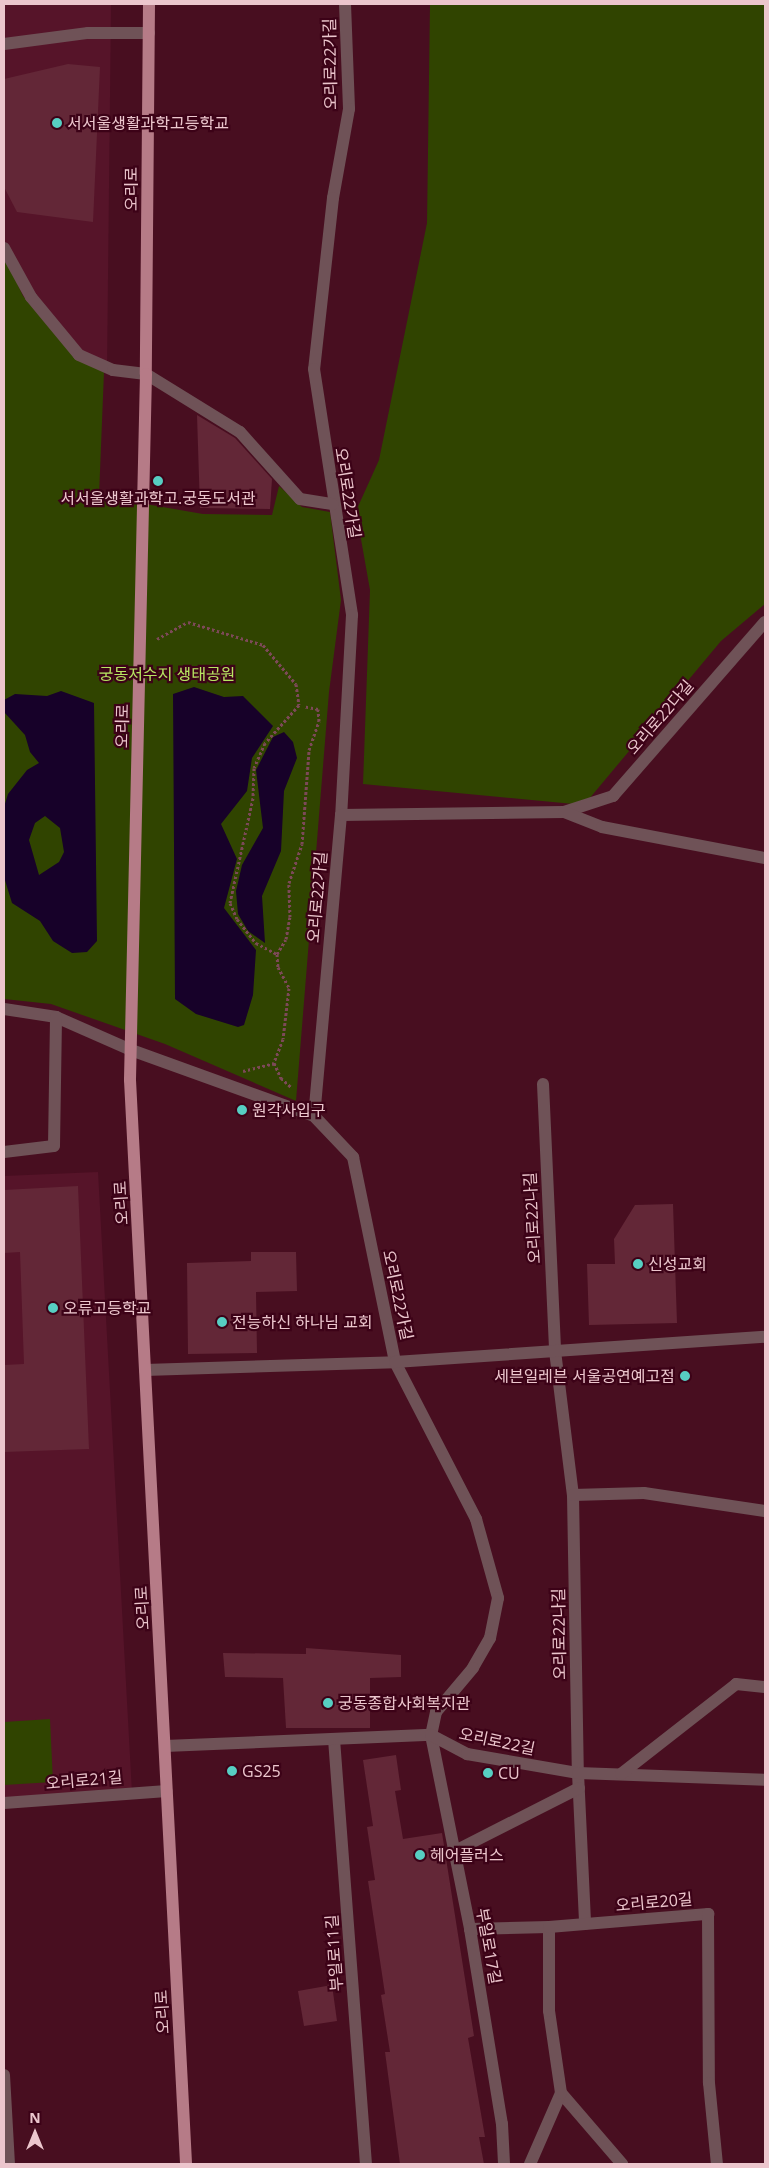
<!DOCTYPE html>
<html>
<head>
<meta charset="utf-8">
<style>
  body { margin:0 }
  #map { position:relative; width:769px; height:2168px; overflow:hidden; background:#480e20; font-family:"Open Sans","Noto Sans KR",sans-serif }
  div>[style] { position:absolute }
  .built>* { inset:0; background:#561429 }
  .green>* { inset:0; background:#304400 }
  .water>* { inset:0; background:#170129 }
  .building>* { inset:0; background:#632737 }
  .path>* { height:3px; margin-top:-1.5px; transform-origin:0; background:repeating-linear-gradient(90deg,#7d4958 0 2.5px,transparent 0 5px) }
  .minor>* { height:12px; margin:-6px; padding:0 6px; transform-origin:6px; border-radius:6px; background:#6f5257 }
  .major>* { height:12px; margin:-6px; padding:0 6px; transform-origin:6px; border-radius:6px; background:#b67b87 }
  .dots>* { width:14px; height:14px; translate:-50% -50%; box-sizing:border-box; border:2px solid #3c0217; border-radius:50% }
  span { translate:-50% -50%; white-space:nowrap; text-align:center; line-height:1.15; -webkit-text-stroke:4.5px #3c0217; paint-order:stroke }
  .street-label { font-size:16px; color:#ecc6cd }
  .poi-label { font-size:16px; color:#ecc6cd }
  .left { translate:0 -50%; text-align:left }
  .right { translate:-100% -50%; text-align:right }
  .park-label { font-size:16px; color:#b7e562 }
  .frame { position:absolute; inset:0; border:5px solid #ecc6cd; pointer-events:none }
  .north { position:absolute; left:10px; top:2108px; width:50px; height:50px; -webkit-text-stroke:4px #3c0217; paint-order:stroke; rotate:0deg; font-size:14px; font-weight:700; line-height:20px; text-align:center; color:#ecc6cd }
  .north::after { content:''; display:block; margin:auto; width:18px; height:22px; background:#ecc6cd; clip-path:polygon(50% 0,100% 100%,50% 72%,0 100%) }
</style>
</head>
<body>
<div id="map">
  <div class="built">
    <i style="clip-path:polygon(4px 4px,111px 4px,107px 368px,80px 355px,29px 296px,4px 241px)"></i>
    <i style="clip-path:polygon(98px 1172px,132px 1793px,4px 1803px,4px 1176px)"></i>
  </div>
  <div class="green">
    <i style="clip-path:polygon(430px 4px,765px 4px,765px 604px,721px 641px,584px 805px,363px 784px,370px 590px,356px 511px,379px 460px,427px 223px)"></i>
    <i style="clip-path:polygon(4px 255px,23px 296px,75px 358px,104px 372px,99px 496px,203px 514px,272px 515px,279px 486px,302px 507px,330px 512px,341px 600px,329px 692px,296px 1101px,165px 1044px,51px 1004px,4px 999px)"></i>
    <i style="clip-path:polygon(50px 1719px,53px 1782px,4px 1785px,4px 1722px)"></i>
  </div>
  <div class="water">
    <i style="clip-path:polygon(194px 687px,224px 697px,243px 696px,273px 726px,252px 758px,247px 791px,221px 824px,237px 859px,224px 908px,256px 950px,253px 995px,244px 1025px,238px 1027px,196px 1014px,175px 999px,173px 694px)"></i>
    <i style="clip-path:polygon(evenodd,61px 691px,94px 703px,97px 941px,87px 952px,72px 953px,53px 941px,40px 921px,12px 903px,4px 877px,4px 807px,8px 794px,27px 770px,39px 763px,30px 752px,25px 735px,4px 712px,4px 700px,15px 694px,47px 696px,61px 691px,45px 816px,60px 828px,64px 852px,59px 862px,39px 875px,29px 840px,35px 823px,45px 816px)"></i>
    <i style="clip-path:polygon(284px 732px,293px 742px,297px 758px,284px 791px,281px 851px,262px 896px,265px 943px,248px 931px,238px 914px,236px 891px,242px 865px,263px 828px,256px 770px,273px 737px)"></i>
  </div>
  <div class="building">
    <i style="clip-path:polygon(68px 64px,100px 67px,93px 222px,17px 212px,4px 187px,4px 79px)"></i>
    <i style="clip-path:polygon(197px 415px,235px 438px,272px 479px,270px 509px,200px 508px)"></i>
    <i style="clip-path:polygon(78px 1186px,89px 1449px,4px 1452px,4px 1365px,24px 1364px,20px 1252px,4px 1253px,4px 1190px)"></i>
    <i style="clip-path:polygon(673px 1204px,677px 1323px,589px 1325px,587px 1264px,615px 1264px,614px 1239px,635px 1205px)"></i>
    <i style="clip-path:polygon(251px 1252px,296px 1252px,297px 1291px,256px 1292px,257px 1353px,188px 1354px,187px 1263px,251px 1261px)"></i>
    <i style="clip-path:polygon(306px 1648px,401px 1655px,401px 1677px,370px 1678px,370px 1728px,286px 1728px,283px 1678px,225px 1677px,223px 1653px,306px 1654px)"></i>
    <i style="clip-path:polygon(396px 1755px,401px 1790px,395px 1791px,403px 1839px,442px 1833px,474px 2036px,468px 2038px,485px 2137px,479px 2137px,484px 2164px,400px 2164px,385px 2052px,390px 2052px,381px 1995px,385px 1994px,368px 1881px,375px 1880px,367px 1827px,373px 1826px,363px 1760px)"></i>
    <i style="clip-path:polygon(332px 1985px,337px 2021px,304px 2026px,298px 1991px)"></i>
  </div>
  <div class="path">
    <i style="left:157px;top:639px;width:35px;rotate:-29deg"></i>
    <i style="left:188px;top:622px;width:78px;rotate:17deg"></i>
    <i style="left:263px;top:645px;width:51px;rotate:49.8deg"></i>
    <i style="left:296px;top:684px;width:21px;rotate:82deg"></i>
    <i style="left:299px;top:705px;width:51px;rotate:131.8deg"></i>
    <i style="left:265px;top:743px;width:27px;rotate:114deg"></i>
    <i style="left:254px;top:768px;width:30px;rotate:92deg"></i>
    <i style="left:253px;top:798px;width:107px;rotate:102.4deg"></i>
    <i style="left:230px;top:903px;width:17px;rotate:66deg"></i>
    <i style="left:237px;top:919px;width:31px;rotate:52deg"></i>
    <i style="left:256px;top:943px;width:24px;rotate:28deg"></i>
    <i style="left:277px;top:954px;width:17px;rotate:-59deg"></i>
    <i style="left:286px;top:939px;width:22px;rotate:-80deg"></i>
    <i style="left:290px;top:917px;width:34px;rotate:-92deg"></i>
    <i style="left:289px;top:883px;width:41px;rotate:-71.6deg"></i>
    <i style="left:302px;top:844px;width:94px;rotate:-85.7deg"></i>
    <i style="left:309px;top:750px;width:31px;rotate:-71deg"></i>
    <i style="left:319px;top:721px;width:12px;rotate:-95deg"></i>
    <i style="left:318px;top:709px;width:15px;rotate:-169deg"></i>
    <i style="left:277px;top:954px;width:13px;rotate:86deg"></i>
    <i style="left:278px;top:967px;width:24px;rotate:62deg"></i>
    <i style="left:289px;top:988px;width:51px;rotate:96.7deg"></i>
    <i style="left:283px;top:1039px;width:26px;rotate:111deg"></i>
    <i style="left:274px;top:1063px;width:17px;rotate:65deg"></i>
    <i style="left:281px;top:1078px;width:13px;rotate:42deg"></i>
    <i style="left:243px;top:1071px;width:32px;rotate:-14deg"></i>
  </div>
  <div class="minor">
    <i style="left:345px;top:4px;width:105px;rotate:87.8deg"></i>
    <i style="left:349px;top:109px;width:90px;rotate:100.2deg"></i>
    <i style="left:333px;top:198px;width:172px;rotate:96.3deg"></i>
    <i style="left:314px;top:369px;width:249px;rotate:81.2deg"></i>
    <i style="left:352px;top:615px;width:200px;rotate:93.1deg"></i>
    <i style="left:341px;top:815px;width:302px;rotate:95.1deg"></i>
    <i style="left:314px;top:1116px;width:57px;rotate:46.4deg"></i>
    <i style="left:353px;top:1157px;width:209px;rotate:78.4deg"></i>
    <i style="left:395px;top:1362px;width:177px;rotate:62.7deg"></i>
    <i style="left:476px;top:1519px;width:82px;rotate:74.4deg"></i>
    <i style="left:498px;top:1598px;width:41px;rotate:101.3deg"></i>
    <i style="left:490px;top:1638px;width:34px;rotate:120deg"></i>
    <i style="left:473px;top:1668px;width:57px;rotate:130.1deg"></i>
    <i style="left:436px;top:1712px;width:24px;rotate:102deg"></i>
    <i style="left:431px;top:1735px;width:198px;rotate:78.6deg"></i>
    <i style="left:470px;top:1929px;width:198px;rotate:80.7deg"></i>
    <i style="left:502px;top:2124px;width:40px;rotate:87.1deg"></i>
    <i style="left:4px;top:44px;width:85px;rotate:-7.5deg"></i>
    <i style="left:88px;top:33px;width:61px"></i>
    <i style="left:4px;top:248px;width:56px;rotate:61.1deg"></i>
    <i style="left:31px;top:297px;width:75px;rotate:50.4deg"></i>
    <i style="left:79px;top:355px;width:37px;rotate:24deg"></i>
    <i style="left:113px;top:370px;width:33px;rotate:7deg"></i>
    <i style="left:146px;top:374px;width:110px;rotate:31.7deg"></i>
    <i style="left:240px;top:432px;width:90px;rotate:48.2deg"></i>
    <i style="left:300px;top:499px;width:33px;rotate:9deg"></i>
    <i style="left:564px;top:812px;width:52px;rotate:-18.1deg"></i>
    <i style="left:613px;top:796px;width:231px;rotate:-48.9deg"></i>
    <i style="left:341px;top:815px;width:223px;rotate:-0.8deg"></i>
    <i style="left:564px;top:812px;width:41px;rotate:21.5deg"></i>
    <i style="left:602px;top:827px;width:166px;rotate:10.8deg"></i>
    <i style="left:4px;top:1009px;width:53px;rotate:8.7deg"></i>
    <i style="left:56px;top:1017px;width:82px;rotate:23.7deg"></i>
    <i style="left:131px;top:1050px;width:195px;rotate:19.8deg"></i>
    <i style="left:543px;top:1084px;width:267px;rotate:87.4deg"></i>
    <i style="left:555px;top:1351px;width:145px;rotate:82.9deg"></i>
    <i style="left:573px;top:1495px;width:278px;rotate:89deg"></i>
    <i style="left:578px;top:1773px;width:151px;rotate:87.3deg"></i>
    <i style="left:4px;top:1152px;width:50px;rotate:-6.8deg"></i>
    <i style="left:54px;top:1146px;width:129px;rotate:-89.1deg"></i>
    <i style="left:145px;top:1370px;width:250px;rotate:-1.8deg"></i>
    <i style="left:395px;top:1362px;width:371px;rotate:-3.9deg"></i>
    <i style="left:573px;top:1495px;width:71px;rotate:-1.6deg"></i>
    <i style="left:644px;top:1493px;width:122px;rotate:8.5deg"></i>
    <i style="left:334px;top:1739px;width:426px;rotate:85.7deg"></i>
    <i style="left:165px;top:1746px;width:266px;rotate:-2.4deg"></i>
    <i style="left:431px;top:1735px;width:41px;rotate:27.8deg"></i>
    <i style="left:467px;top:1754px;width:113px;rotate:9.7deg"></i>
    <i style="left:578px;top:1773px;width:187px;rotate:2.1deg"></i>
    <i style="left:621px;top:1774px;width:146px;rotate:-38deg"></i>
    <i style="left:736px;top:1684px;width:29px;rotate:6deg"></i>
    <i style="left:4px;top:1803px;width:163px;rotate:-4.2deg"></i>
    <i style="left:455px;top:1851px;width:139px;rotate:-26.9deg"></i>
    <i style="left:470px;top:1929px;width:79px;rotate:-1.5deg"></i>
    <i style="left:4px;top:2075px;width:89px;rotate:86.8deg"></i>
    <i style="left:561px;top:2093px;width:94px;rotate:49.3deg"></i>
    <i style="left:530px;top:2164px;width:77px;rotate:-66.4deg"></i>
    <i style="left:561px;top:2093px;width:83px;rotate:-98.3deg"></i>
    <i style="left:549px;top:2011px;width:84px;rotate:-90deg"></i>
    <i style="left:549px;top:1927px;width:160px;rotate:-4.7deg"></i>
    <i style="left:708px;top:1914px;width:169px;rotate:89.7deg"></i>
    <i style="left:709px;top:2083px;width:81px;rotate:84.4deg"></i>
  </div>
  <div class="major">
    <i style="left:149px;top:4px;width:370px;rotate:90.5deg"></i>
    <i style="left:146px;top:374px;width:706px;rotate:91.3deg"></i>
    <i style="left:130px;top:1080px;width:1085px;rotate:87.04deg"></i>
  </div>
  <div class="dots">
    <i style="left:57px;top:123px;background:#57cec2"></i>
    <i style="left:158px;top:481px;background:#57cec2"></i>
    <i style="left:242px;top:1110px;background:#57cec2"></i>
    <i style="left:638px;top:1264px;background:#57cec2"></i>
    <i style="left:53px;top:1308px;background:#57cec2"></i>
    <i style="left:222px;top:1322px;background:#57cec2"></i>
    <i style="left:685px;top:1376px;background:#57cec2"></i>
    <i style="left:328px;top:1703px;background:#57cec2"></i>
    <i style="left:232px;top:1771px;background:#57cec2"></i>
    <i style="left:488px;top:1773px;background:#57cec2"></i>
    <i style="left:420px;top:1855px;background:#57cec2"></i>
  </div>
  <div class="street-label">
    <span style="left:330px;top:64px;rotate:-91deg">오리로22가길</span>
    <span style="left:131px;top:189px;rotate:-90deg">오리로</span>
    <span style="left:348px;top:493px;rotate:81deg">오리로22가길</span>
    <span style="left:660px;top:717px;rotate:-49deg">오리로22다길</span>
    <span style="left:122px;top:726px;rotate:-89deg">오리로</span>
    <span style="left:317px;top:897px;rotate:-85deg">오리로22가길</span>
    <span style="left:121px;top:1203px;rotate:-93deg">오리로</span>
    <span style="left:532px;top:1218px;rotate:-93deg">오리로22나길</span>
    <span style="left:398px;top:1295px;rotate:78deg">오리로22가길</span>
    <span style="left:142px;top:1608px;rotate:-93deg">오리로</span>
    <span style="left:559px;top:1634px;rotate:-91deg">오리로22나길</span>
    <span style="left:497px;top:1741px;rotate:12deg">오리로22길</span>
    <span style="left:84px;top:1780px;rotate:-5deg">오리로21길</span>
    <span style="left:654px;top:1902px;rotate:-5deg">오리로20길</span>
    <span style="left:489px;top:1946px;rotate:80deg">부일로17길</span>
    <span style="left:334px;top:1953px;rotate:-94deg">부일로11길</span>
    <span style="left:162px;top:2012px;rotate:-93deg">오리로</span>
  </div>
  <div class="poi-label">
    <span class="left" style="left:67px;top:123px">서서울생활과학고등학교</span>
    <span style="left:158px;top:498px">서서울생활과학고.궁동도서관</span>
    <span class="left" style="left:252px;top:1110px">원각사입구</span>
    <span class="left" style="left:648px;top:1264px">신성교회</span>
    <span class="left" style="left:63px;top:1308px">오류고등학교</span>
    <span class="left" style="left:232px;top:1322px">전능하신 하나님 교회</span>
    <span class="right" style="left:675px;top:1376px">세븐일레븐 서울공연예고점</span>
    <span class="left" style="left:338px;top:1703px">궁동종합사회복지관</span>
    <span class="left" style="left:242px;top:1771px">GS25</span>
    <span class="left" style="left:498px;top:1773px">CU</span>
    <span class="left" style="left:430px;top:1855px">헤어플러스</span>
  </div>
  <div class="park-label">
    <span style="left:167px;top:674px">궁동저수지 생태공원</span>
  </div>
  <div class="frame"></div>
  <div class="north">N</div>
</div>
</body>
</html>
